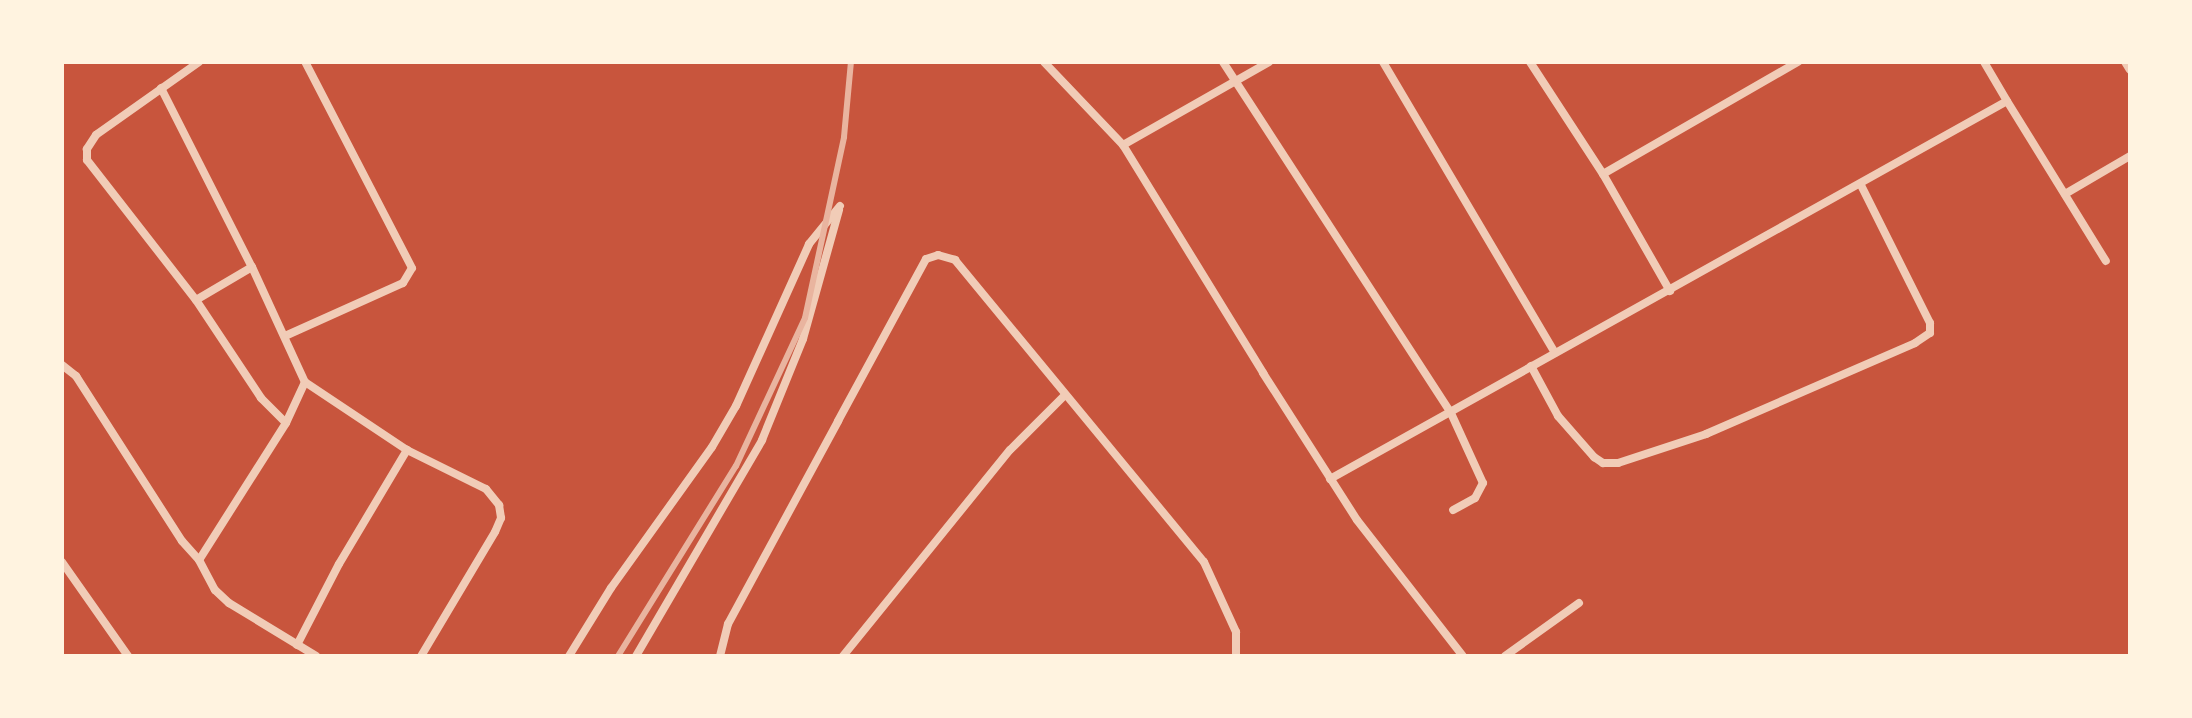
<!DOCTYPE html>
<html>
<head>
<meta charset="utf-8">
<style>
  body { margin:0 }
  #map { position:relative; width:2192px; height:718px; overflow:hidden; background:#c8553d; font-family:"Source Sans 3",sans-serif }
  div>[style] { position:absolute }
  .minor>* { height:8px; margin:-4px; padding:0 4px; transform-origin:4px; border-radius:4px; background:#f1ccb7 }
  .rail>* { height:6px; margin:-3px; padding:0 3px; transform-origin:3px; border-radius:3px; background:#e9b49f }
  span { translate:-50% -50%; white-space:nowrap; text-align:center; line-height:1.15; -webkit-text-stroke:8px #fff3e0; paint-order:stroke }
  .frame { position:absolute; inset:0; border:64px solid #fff3e0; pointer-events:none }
</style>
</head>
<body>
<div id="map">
  <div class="minor">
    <i style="left:199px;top:62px;width:126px;rotate:144.7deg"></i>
    <i style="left:96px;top:135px;width:17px;rotate:123deg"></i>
    <i style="left:87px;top:149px;width:11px;rotate:90deg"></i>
    <i style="left:87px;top:160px;width:177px;rotate:52.1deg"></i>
    <i style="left:196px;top:300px;width:118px;rotate:56.4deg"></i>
    <i style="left:261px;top:398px;width:35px;rotate:45deg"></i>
    <i style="left:286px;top:423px;width:45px;rotate:-65.1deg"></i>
    <i style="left:1044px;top:62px;width:115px;rotate:46.4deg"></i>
    <i style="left:1123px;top:145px;width:268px;rotate:58.4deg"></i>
    <i style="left:1263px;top:373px;width:174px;rotate:57.4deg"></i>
    <i style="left:1357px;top:520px;width:172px;rotate:52.1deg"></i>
    <i style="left:1223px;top:62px;width:416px;rotate:57deg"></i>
    <i style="left:1450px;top:411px;width:79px;rotate:65.4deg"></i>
    <i style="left:1483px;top:483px;width:17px;rotate:118deg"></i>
    <i style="left:1475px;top:498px;width:25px;rotate:151deg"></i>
    <i style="left:1383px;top:62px;width:338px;rotate:59.4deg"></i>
    <i style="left:1530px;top:62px;width:134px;rotate:56.9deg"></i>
    <i style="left:1603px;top:174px;width:135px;rotate:60.2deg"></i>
    <i style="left:2125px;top:62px;width:9px;rotate:58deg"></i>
    <i style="left:161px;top:88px;width:201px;rotate:63.1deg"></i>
    <i style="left:252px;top:267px;width:127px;rotate:65.3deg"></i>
    <i style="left:305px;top:382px;width:123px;rotate:33.7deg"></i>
    <i style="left:407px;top:450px;width:88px;rotate:26.3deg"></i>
    <i style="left:486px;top:489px;width:21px;rotate:51deg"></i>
    <i style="left:499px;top:505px;width:13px;rotate:81deg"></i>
    <i style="left:501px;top:518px;width:15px;rotate:113deg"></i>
    <i style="left:495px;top:532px;width:144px;rotate:120.8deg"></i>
    <i style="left:2007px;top:101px;width:188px;rotate:58.3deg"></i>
    <i style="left:1123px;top:145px;width:168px;rotate:-29.6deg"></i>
    <i style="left:1603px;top:174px;width:225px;rotate:-29.9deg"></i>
    <i style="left:2065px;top:194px;width:75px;rotate:-30.3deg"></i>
    <i style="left:196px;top:300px;width:65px;rotate:-30.5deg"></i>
    <i style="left:285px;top:336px;width:129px;rotate:-24.2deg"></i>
    <i style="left:403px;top:283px;width:17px;rotate:-59deg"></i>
    <i style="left:412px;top:268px;width:232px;rotate:-117.4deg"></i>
    <i style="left:62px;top:365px;width:18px;rotate:38deg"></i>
    <i style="left:76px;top:376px;width:196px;rotate:57.3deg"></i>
    <i style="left:182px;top:541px;width:25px;rotate:48deg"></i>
    <i style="left:1531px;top:366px;width:57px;rotate:61.6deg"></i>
    <i style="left:1558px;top:416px;width:55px;rotate:48.7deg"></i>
    <i style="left:1594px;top:457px;width:11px;rotate:34deg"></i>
    <i style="left:1603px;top:463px;width:15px"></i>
    <i style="left:1618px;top:463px;width:93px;rotate:-18.2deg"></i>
    <i style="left:1706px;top:434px;width:228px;rotate:-23.5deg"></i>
    <i style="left:1915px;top:343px;width:18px;rotate:-34deg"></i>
    <i style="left:1930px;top:333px;width:10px;rotate:-90deg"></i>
    <i style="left:1930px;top:323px;width:154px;rotate:-116.6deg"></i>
    <i style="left:286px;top:423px;width:162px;rotate:122.4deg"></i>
    <i style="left:199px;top:560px;width:34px;rotate:62deg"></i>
    <i style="left:215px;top:590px;width:19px;rotate:43deg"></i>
    <i style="left:229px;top:603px;width:102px;rotate:31.3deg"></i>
    <i style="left:1330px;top:479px;width:775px;rotate:-29.18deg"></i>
    <i style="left:2007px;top:101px;width:45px;rotate:-120.5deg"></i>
    <i style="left:62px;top:562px;width:115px;rotate:54.9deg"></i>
    <i style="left:297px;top:645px;width:91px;rotate:-62.6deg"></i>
    <i style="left:339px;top:564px;width:133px;rotate:-59.2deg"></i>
    <i style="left:569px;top:656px;width:80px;rotate:-58.3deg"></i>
    <i style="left:611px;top:588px;width:173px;rotate:-54.4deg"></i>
    <i style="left:712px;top:447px;width:48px;rotate:-59.7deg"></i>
    <i style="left:736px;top:406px;width:178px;rotate:-65.7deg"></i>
    <i style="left:809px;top:244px;width:49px;rotate:-50.8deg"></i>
    <i style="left:636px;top:656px;width:250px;rotate:-59.7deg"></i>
    <i style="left:762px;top:440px;width:109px;rotate:-67.9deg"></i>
    <i style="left:803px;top:339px;width:134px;rotate:-74.4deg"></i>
    <i style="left:720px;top:656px;width:33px;rotate:-76deg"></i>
    <i style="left:728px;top:624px;width:231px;rotate:-61.5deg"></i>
    <i style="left:838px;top:421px;width:184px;rotate:-61.5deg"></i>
    <i style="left:926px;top:259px;width:13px;rotate:-18deg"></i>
    <i style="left:938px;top:255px;width:18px;rotate:16deg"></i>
    <i style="left:955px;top:260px;width:391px;rotate:50.5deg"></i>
    <i style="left:1204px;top:562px;width:77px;rotate:65.4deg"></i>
    <i style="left:1236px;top:632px;width:24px;rotate:90deg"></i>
    <i style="left:843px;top:656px;width:265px;rotate:-51deg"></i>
    <i style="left:1010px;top:450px;width:76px;rotate:-45deg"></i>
    <i style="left:1505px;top:656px;width:91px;rotate:-35.6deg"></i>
  </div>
  <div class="rail">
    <i style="left:618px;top:656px;width:224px;rotate:-58.2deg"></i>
    <i style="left:736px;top:466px;width:163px;rotate:-65deg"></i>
    <i style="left:805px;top:318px;width:185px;rotate:-77.8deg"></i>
    <i style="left:844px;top:137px;width:75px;rotate:-84.7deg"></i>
  </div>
  <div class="frame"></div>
</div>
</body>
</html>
